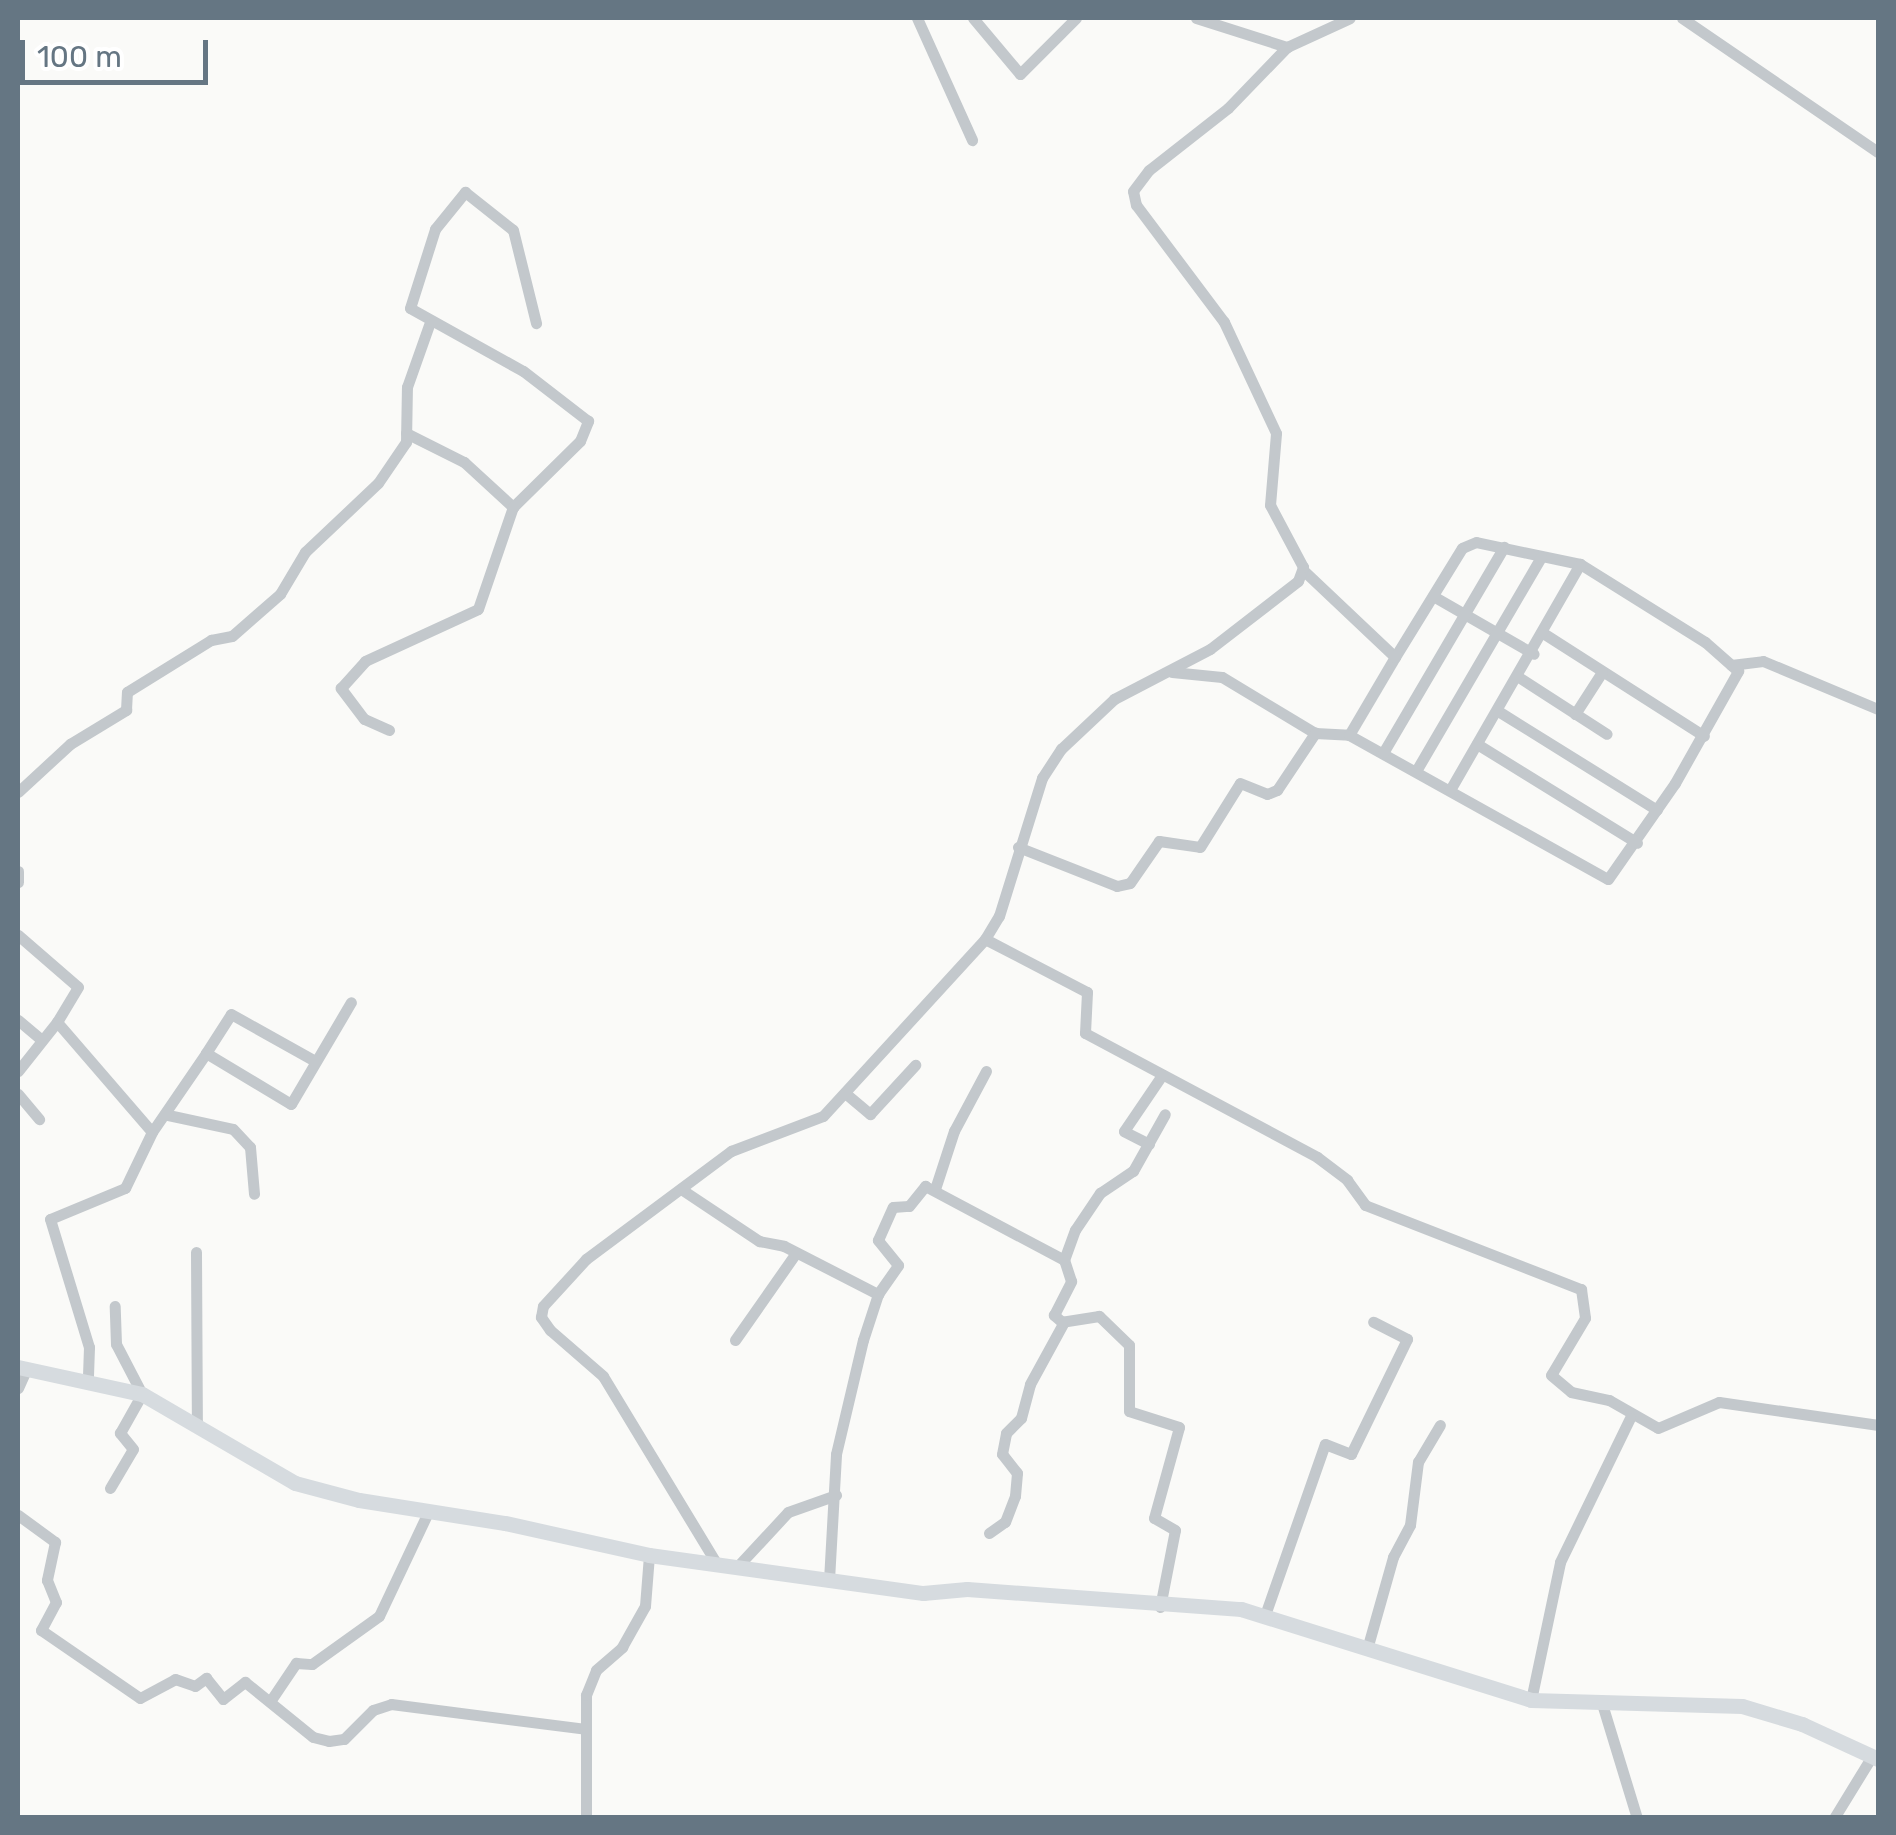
<!DOCTYPE html>
<html>
<head>
<meta charset="utf-8">
<style>
  body { margin:0 }
  #map { position:relative; width:1896px; height:1835px; overflow:hidden; background:#fafaf8; font-family:Rubik,sans-serif }
  div>[style] { position:absolute }
  .street>* { height:11px; margin:-5.5px; padding:0 5.5px; transform-origin:5.5px; border-radius:5.5px; background:#c3c8cc }
  .secondary>* { height:15px; margin:-7.5px; padding:0 7.5px; transform-origin:7.5px; border-radius:7.5px; background:#d6dbdf }
  span { translate:-50% -50%; white-space:nowrap; text-align:center; line-height:1.15; -webkit-text-stroke:10px #fff; paint-order:stroke }
  .frame { position:absolute; inset:0; border:20px solid #657683; pointer-events:none }
  .scale { position:absolute; left:20px; top:40px; width:188px; height:45px; box-sizing:border-box; border:5px solid #657683; border-top:0; padding-left:12px; font-size:30px; line-height:35px; white-space:nowrap; color:#657683; -webkit-text-stroke:8px #fff; paint-order:stroke }
</style>
</head>
<body>
<div id="map">
  <div class="street">
    <i style="left:917px;top:18px;width:134px;rotate:65.7deg"></i>
    <i style="left:973px;top:18px;width:73px;rotate:50deg"></i>
    <i style="left:1020px;top:74px;width:79px;rotate:-45deg"></i>
    <i style="left:1196px;top:18px;width:96px;rotate:17.7deg"></i>
    <i style="left:1287px;top:47px;width:69px;rotate:-24.7deg"></i>
    <i style="left:1682px;top:18px;width:237px;rotate:34.4deg"></i>
    <i style="left:406px;top:433px;width:65px;rotate:26.6deg"></i>
    <i style="left:464px;top:462px;width:67px;rotate:42.6deg"></i>
    <i style="left:1433px;top:596px;width:116px;rotate:29.9deg"></i>
    <i style="left:1543px;top:633px;width:191px;rotate:32.6deg"></i>
    <i style="left:1731px;top:665px;width:32px;rotate:-7deg"></i>
    <i style="left:1763px;top:661px;width:125px;rotate:22.7deg"></i>
    <i style="left:1172px;top:672px;width:50px;rotate:5.7deg"></i>
    <i style="left:1222px;top:677px;width:109px;rotate:31.1deg"></i>
    <i style="left:1315px;top:733px;width:34px;rotate:3deg"></i>
    <i style="left:1349px;top:735px;width:91px;rotate:-59.5deg"></i>
    <i style="left:1395px;top:657px;width:127px;rotate:-136.6deg"></i>
    <i style="left:1520px;top:678px;width:103px;rotate:32.8deg"></i>
    <i style="left:1498px;top:711px;width:187px;rotate:31.9deg"></i>
    <i style="left:1575px;top:714px;width:50px;rotate:-57.3deg"></i>
    <i style="left:389px;top:730px;width:27px;rotate:-156deg"></i>
    <i style="left:364px;top:719px;width:39px;rotate:-127deg"></i>
    <i style="left:341px;top:688px;width:36px;rotate:-48deg"></i>
    <i style="left:365px;top:661px;width:124px;rotate:-24.7deg"></i>
    <i style="left:478px;top:609px;width:108px;rotate:-71.1deg"></i>
    <i style="left:513px;top:507px;width:94px;rotate:-44.6deg"></i>
    <i style="left:580px;top:441px;width:22px;rotate:-68deg"></i>
    <i style="left:588px;top:421px;width:82px;rotate:-142.4deg"></i>
    <i style="left:523px;top:371px;width:129px;rotate:-150.9deg"></i>
    <i style="left:410px;top:308px;width:83px;rotate:-72.4deg"></i>
    <i style="left:435px;top:229px;width:48px;rotate:-51deg"></i>
    <i style="left:465px;top:192px;width:61px;rotate:38.4deg"></i>
    <i style="left:513px;top:230px;width:96px;rotate:76.1deg"></i>
    <i style="left:1349px;top:735px;width:296px;rotate:29.1deg"></i>
    <i style="left:1608px;top:879px;width:117px;rotate:-55.1deg"></i>
    <i style="left:1675px;top:783px;width:129px;rotate:-60.6deg"></i>
    <i style="left:1738px;top:671px;width:44px;rotate:-138.7deg"></i>
    <i style="left:1705px;top:642px;width:147px;rotate:-148deg"></i>
    <i style="left:1580px;top:564px;width:106px;rotate:-168.1deg"></i>
    <i style="left:1476px;top:542px;width:15px;rotate:157deg"></i>
    <i style="left:1462px;top:548px;width:128px;rotate:121.6deg"></i>
    <i style="left:1477px;top:744px;width:188px;rotate:31.7deg"></i>
    <i style="left:1383px;top:753px;width:239px;rotate:-59.6deg"></i>
    <i style="left:1416px;top:771px;width:248px;rotate:-59.7deg"></i>
    <i style="left:1450px;top:790px;width:261px;rotate:-60.1deg"></i>
    <i style="left:18px;top:792px;width:71px;rotate:-42.7deg"></i>
    <i style="left:70px;top:744px;width:66px;rotate:-31.3deg"></i>
    <i style="left:126px;top:710px;width:18px;rotate:-87deg"></i>
    <i style="left:127px;top:692px;width:99px;rotate:-31.8deg"></i>
    <i style="left:211px;top:640px;width:21px;rotate:-11deg"></i>
    <i style="left:232px;top:636px;width:64px;rotate:-41.2deg"></i>
    <i style="left:280px;top:594px;width:49px;rotate:-59.2deg"></i>
    <i style="left:305px;top:552px;width:100px;rotate:-43.4deg"></i>
    <i style="left:378px;top:483px;width:50px;rotate:-55.7deg"></i>
    <i style="left:406px;top:442px;width:55px;rotate:-89deg"></i>
    <i style="left:407px;top:387px;width:66px;rotate:-70.5deg"></i>
    <i style="left:1018px;top:847px;width:106px;rotate:21.5deg"></i>
    <i style="left:1117px;top:886px;width:13px;rotate:-13deg"></i>
    <i style="left:1130px;top:883px;width:51px;rotate:-55.4deg"></i>
    <i style="left:1159px;top:841px;width:41px;rotate:8.3deg"></i>
    <i style="left:1200px;top:847px;width:75px;rotate:-58deg"></i>
    <i style="left:1240px;top:783px;width:29px;rotate:22deg"></i>
    <i style="left:1267px;top:794px;width:11px;rotate:-22deg"></i>
    <i style="left:1277px;top:790px;width:69px;rotate:-56.3deg"></i>
    <i style="left:18px;top:871px;width:11px;rotate:90deg"></i>
    <i style="left:18px;top:935px;width:79px;rotate:40.9deg"></i>
    <i style="left:78px;top:987px;width:41px;rotate:121deg"></i>
    <i style="left:985px;top:939px;width:115px;rotate:27.5deg"></i>
    <i style="left:1087px;top:992px;width:41px;rotate:92.8deg"></i>
    <i style="left:1085px;top:1033px;width:263px;rotate:28.1deg"></i>
    <i style="left:1317px;top:1157px;width:38px;rotate:37deg"></i>
    <i style="left:1347px;top:1180px;width:31px;rotate:54deg"></i>
    <i style="left:1365px;top:1205px;width:232px;rotate:21.3deg"></i>
    <i style="left:1581px;top:1289px;width:29px;rotate:82deg"></i>
    <i style="left:1585px;top:1318px;width:66px;rotate:120.8deg"></i>
    <i style="left:1551px;top:1375px;width:26px;rotate:40deg"></i>
    <i style="left:1571px;top:1392px;width:39px;rotate:12deg"></i>
    <i style="left:1609px;top:1400px;width:56px;rotate:29.7deg"></i>
    <i style="left:1658px;top:1428px;width:66px;rotate:-23.1deg"></i>
    <i style="left:1719px;top:1402px;width:161px;rotate:8.2deg"></i>
    <i style="left:18px;top:1020px;width:31px;rotate:40deg"></i>
    <i style="left:206px;top:1053px;width:46px;rotate:-57.3deg"></i>
    <i style="left:231px;top:1014px;width:96px;rotate:29.2deg"></i>
    <i style="left:18px;top:1071px;width:63px;rotate:-51.5deg"></i>
    <i style="left:57px;top:1022px;width:145px;rotate:49.2deg"></i>
    <i style="left:152px;top:1132px;width:62px;rotate:115.7deg"></i>
    <i style="left:125px;top:1188px;width:81px;rotate:157.5deg"></i>
    <i style="left:50px;top:1219px;width:134px;rotate:73.1deg"></i>
    <i style="left:89px;top:1347px;width:35px;rotate:92deg"></i>
    <i style="left:845px;top:1093px;width:33px;rotate:40deg"></i>
    <i style="left:870px;top:1114px;width:67px;rotate:-47.4deg"></i>
    <i style="left:18px;top:1094px;width:33px;rotate:50deg"></i>
    <i style="left:168px;top:1115px;width:66px;rotate:12.2deg"></i>
    <i style="left:233px;top:1129px;width:25px;rotate:47deg"></i>
    <i style="left:250px;top:1147px;width:47px;rotate:85.1deg"></i>
    <i style="left:152px;top:1132px;width:96px;rotate:-55.6deg"></i>
    <i style="left:206px;top:1053px;width:99px;rotate:31deg"></i>
    <i style="left:291px;top:1104px;width:118px;rotate:-59.5deg"></i>
    <i style="left:1149px;top:1144px;width:28px;rotate:-153deg"></i>
    <i style="left:1124px;top:1131px;width:68px;rotate:-55.8deg"></i>
    <i style="left:681px;top:1189px;width:94px;rotate:33.7deg"></i>
    <i style="left:759px;top:1241px;width:25px;rotate:11deg"></i>
    <i style="left:784px;top:1246px;width:106px;rotate:27.1deg"></i>
    <i style="left:935px;top:1189px;width:61px;rotate:-71.9deg"></i>
    <i style="left:954px;top:1131px;width:68px;rotate:-61.9deg"></i>
    <i style="left:196px;top:1252px;width:171px;rotate:89.7deg"></i>
    <i style="left:735px;top:1340px;width:106px;rotate:-55deg"></i>
    <i style="left:18px;top:1388px;width:22px;rotate:-66deg"></i>
    <i style="left:110px;top:1488px;width:45px;rotate:-59.5deg"></i>
    <i style="left:133px;top:1449px;width:21px;rotate:-129deg"></i>
    <i style="left:120px;top:1433px;width:45px;rotate:-60.6deg"></i>
    <i style="left:142px;top:1394px;width:56px;rotate:-117.5deg"></i>
    <i style="left:116px;top:1344px;width:38px;rotate:-92deg"></i>
    <i style="left:18px;top:1515px;width:46px;rotate:36.1deg"></i>
    <i style="left:55px;top:1542px;width:39px;rotate:102deg"></i>
    <i style="left:47px;top:1580px;width:24px;rotate:68deg"></i>
    <i style="left:56px;top:1602px;width:32px;rotate:118deg"></i>
    <i style="left:41px;top:1630px;width:120px;rotate:34.5deg"></i>
    <i style="left:140px;top:1698px;width:40px;rotate:-28deg"></i>
    <i style="left:175px;top:1679px;width:21px;rotate:19deg"></i>
    <i style="left:195px;top:1686px;width:14px;rotate:-36deg"></i>
    <i style="left:206px;top:1678px;width:27px;rotate:51deg"></i>
    <i style="left:223px;top:1699px;width:28px;rotate:-38deg"></i>
    <i style="left:245px;top:1682px;width:87px;rotate:39deg"></i>
    <i style="left:313px;top:1737px;width:16px;rotate:14deg"></i>
    <i style="left:329px;top:1741px;width:15px;rotate:-8deg"></i>
    <i style="left:344px;top:1739px;width:41px;rotate:-45deg"></i>
    <i style="left:373px;top:1710px;width:19px;rotate:-18deg"></i>
    <i style="left:391px;top:1704px;width:196px;rotate:7.3deg"></i>
    <i style="left:989px;top:1533px;width:19px;rotate:-35deg"></i>
    <i style="left:1005px;top:1522px;width:28px;rotate:-69deg"></i>
    <i style="left:1015px;top:1496px;width:23px;rotate:-85deg"></i>
    <i style="left:1017px;top:1473px;width:24px;rotate:-128deg"></i>
    <i style="left:1002px;top:1454px;width:21px;rotate:-79deg"></i>
    <i style="left:1006px;top:1433px;width:21px;rotate:-45deg"></i>
    <i style="left:1021px;top:1418px;width:35px;rotate:-75deg"></i>
    <i style="left:1030px;top:1384px;width:71px;rotate:-61.3deg"></i>
    <i style="left:718px;top:1566px;width:222px;rotate:-121.2deg"></i>
    <i style="left:603px;top:1376px;width:70px;rotate:-139deg"></i>
    <i style="left:550px;top:1330px;width:16px;rotate:-125deg"></i>
    <i style="left:541px;top:1317px;width:11px;rotate:-80deg"></i>
    <i style="left:543px;top:1306px;width:64px;rotate:-47.5deg"></i>
    <i style="left:586px;top:1259px;width:181px;rotate:-36.7deg"></i>
    <i style="left:731px;top:1151px;width:98px;rotate:-20.8deg"></i>
    <i style="left:823px;top:1116px;width:240px;rotate:-47.5deg"></i>
    <i style="left:985px;top:939px;width:27px;rotate:-59deg"></i>
    <i style="left:999px;top:916px;width:145px;rotate:-72.7deg"></i>
    <i style="left:1042px;top:778px;width:35px;rotate:-57deg"></i>
    <i style="left:1061px;top:749px;width:73px;rotate:-43.3deg"></i>
    <i style="left:1114px;top:699px;width:108px;rotate:-27.5deg"></i>
    <i style="left:1210px;top:649px;width:111px;rotate:-37.7deg"></i>
    <i style="left:1298px;top:581px;width:15px;rotate:-70deg"></i>
    <i style="left:1303px;top:567px;width:70px;rotate:-118deg"></i>
    <i style="left:1270px;top:505px;width:72px;rotate:-85.2deg"></i>
    <i style="left:1276px;top:433px;width:123px;rotate:-115.1deg"></i>
    <i style="left:1224px;top:322px;width:146px;rotate:-126.9deg"></i>
    <i style="left:1136px;top:205px;width:14px;rotate:-102deg"></i>
    <i style="left:1133px;top:191px;width:26px;rotate:-53deg"></i>
    <i style="left:1149px;top:170px;width:100px;rotate:-38.1deg"></i>
    <i style="left:1228px;top:108px;width:85px;rotate:-46deg"></i>
    <i style="left:736px;top:1568px;width:76px;rotate:-47.1deg"></i>
    <i style="left:788px;top:1512px;width:51px;rotate:-19.5deg"></i>
    <i style="left:829px;top:1580px;width:126px;rotate:-86.8deg"></i>
    <i style="left:836px;top:1454px;width:117px;rotate:-76.7deg"></i>
    <i style="left:863px;top:1340px;width:48px;rotate:-71.9deg"></i>
    <i style="left:878px;top:1294px;width:35px;rotate:-55deg"></i>
    <i style="left:898px;top:1265px;width:32px;rotate:-129deg"></i>
    <i style="left:878px;top:1240px;width:36px;rotate:-66deg"></i>
    <i style="left:893px;top:1207px;width:16px;rotate:-4deg"></i>
    <i style="left:909px;top:1206px;width:26px;rotate:-51deg"></i>
    <i style="left:925px;top:1186px;width:157px;rotate:28deg"></i>
    <i style="left:1160px;top:1607px;width:78px;rotate:-79deg"></i>
    <i style="left:1175px;top:1530px;width:24px;rotate:-150deg"></i>
    <i style="left:1154px;top:1518px;width:94px;rotate:-74.6deg"></i>
    <i style="left:1179px;top:1427px;width:52px;rotate:-162.3deg"></i>
    <i style="left:1129px;top:1411px;width:66px;rotate:-90deg"></i>
    <i style="left:1129px;top:1345px;width:42px;rotate:-136deg"></i>
    <i style="left:1099px;top:1316px;width:37px;rotate:171deg"></i>
    <i style="left:1062px;top:1322px;width:11px;rotate:-139deg"></i>
    <i style="left:1054px;top:1315px;width:38px;rotate:-63deg"></i>
    <i style="left:1071px;top:1281px;width:22px;rotate:-108deg"></i>
    <i style="left:1064px;top:1260px;width:32px;rotate:-70deg"></i>
    <i style="left:1075px;top:1230px;width:45px;rotate:-56deg"></i>
    <i style="left:1100px;top:1193px;width:40px;rotate:-34deg"></i>
    <i style="left:1133px;top:1171px;width:65px;rotate:-60.7deg"></i>
    <i style="left:1265px;top:1615px;width:181px;rotate:-70.7deg"></i>
    <i style="left:1325px;top:1444px;width:28px;rotate:21deg"></i>
    <i style="left:1351px;top:1454px;width:128px;rotate:-64deg"></i>
    <i style="left:1407px;top:1339px;width:38px;rotate:-153deg"></i>
    <i style="left:1367px;top:1649px;width:96px;rotate:-74.2deg"></i>
    <i style="left:1393px;top:1557px;width:36px;rotate:-62deg"></i>
    <i style="left:1410px;top:1525px;width:64px;rotate:-82.8deg"></i>
    <i style="left:1418px;top:1462px;width:43px;rotate:-59.3deg"></i>
    <i style="left:271px;top:1700px;width:45px;rotate:-56deg"></i>
    <i style="left:296px;top:1663px;width:16px;rotate:4deg"></i>
    <i style="left:312px;top:1664px;width:82px;rotate:-35.6deg"></i>
    <i style="left:379px;top:1616px;width:117px;rotate:-64.7deg"></i>
    <i style="left:1531px;top:1700px;width:141px;rotate:-78.1deg"></i>
    <i style="left:1560px;top:1562px;width:160px;rotate:-64.1deg"></i>
    <i style="left:1603px;top:1707px;width:116px;rotate:73deg"></i>
    <i style="left:586px;top:1818px;width:123px;rotate:-90deg"></i>
    <i style="left:586px;top:1695px;width:27px;rotate:-68deg"></i>
    <i style="left:596px;top:1670px;width:35px;rotate:-41deg"></i>
    <i style="left:622px;top:1647px;width:47px;rotate:-60.7deg"></i>
    <i style="left:645px;top:1606px;width:51px;rotate:-85.5deg"></i>
    <i style="left:1834px;top:1818px;width:73px;rotate:-58.5deg"></i>
  </div>
  <div class="secondary">
    <i style="left:18px;top:1367px;width:127px;rotate:12.3deg"></i>
    <i style="left:142px;top:1394px;width:177px;rotate:30.2deg"></i>
    <i style="left:295px;top:1483px;width:66px;rotate:14.9deg"></i>
    <i style="left:359px;top:1500px;width:148px;rotate:9deg"></i>
    <i style="left:505px;top:1523px;width:148px;rotate:12.5deg"></i>
    <i style="left:649px;top:1555px;width:277px;rotate:7.9deg"></i>
    <i style="left:923px;top:1593px;width:44px;rotate:-5.2deg"></i>
    <i style="left:967px;top:1589px;width:275px;rotate:4.2deg"></i>
    <i style="left:1241px;top:1609px;width:304px;rotate:17.4deg"></i>
    <i style="left:1531px;top:1700px;width:211px;rotate:1.6deg"></i>
    <i style="left:1742px;top:1706px;width:63px;rotate:16.7deg"></i>
    <i style="left:1802px;top:1724px;width:84px;rotate:24.7deg"></i>
  </div>
  <div class="frame"></div>
  <div class="scale">100 m</div>
</div>
</body>
</html>
